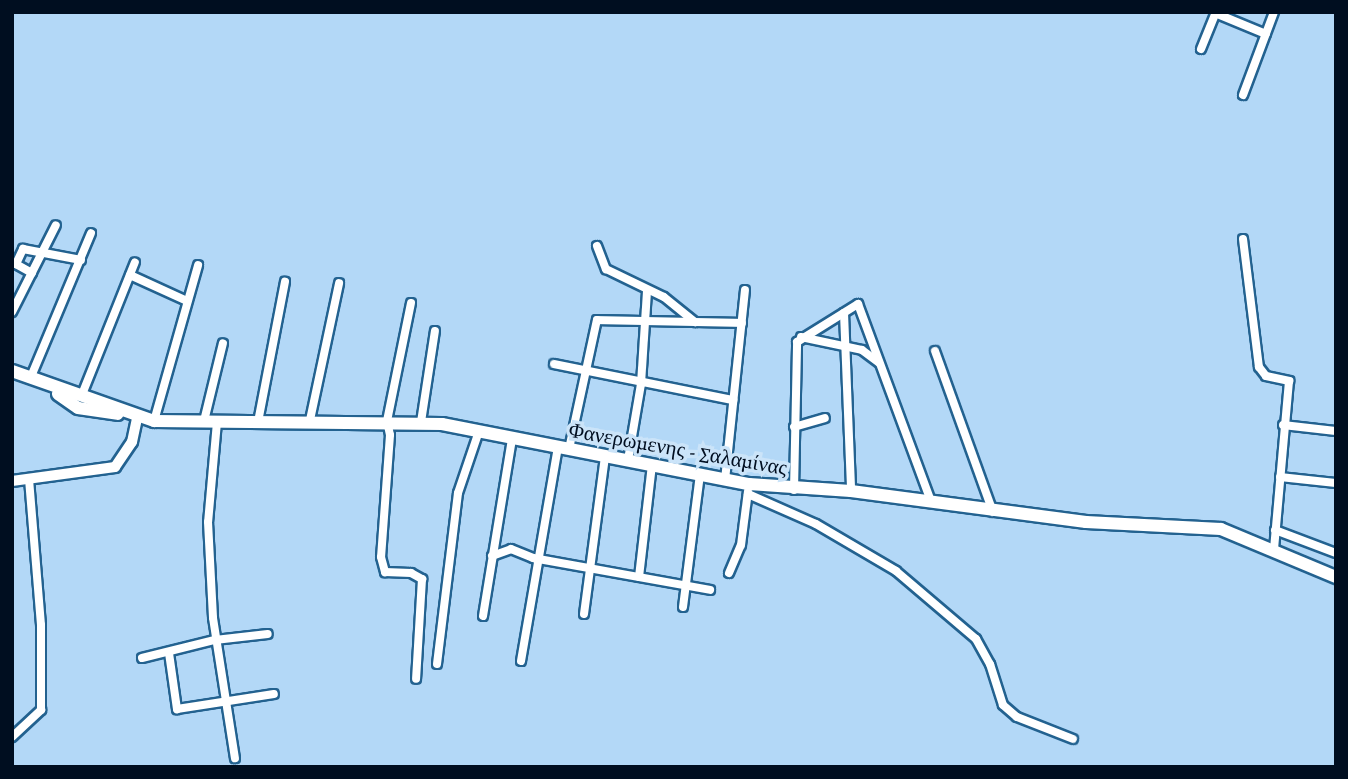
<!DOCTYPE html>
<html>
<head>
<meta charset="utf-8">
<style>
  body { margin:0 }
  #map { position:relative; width:1348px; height:779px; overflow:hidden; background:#b3d8f7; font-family:"Crimson Pro",serif }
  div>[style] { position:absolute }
  .roads { filter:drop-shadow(2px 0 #236290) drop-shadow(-2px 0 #236290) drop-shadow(0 2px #236290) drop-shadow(0 -2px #236290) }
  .minor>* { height:8px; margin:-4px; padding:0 4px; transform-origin:4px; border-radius:4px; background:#fff }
  .tertiary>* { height:10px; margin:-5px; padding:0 5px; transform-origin:5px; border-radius:5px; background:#fff }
  .secondary>* { height:12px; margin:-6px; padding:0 6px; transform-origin:6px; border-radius:6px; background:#fff }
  span { translate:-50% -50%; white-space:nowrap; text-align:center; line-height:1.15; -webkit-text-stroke:7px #cbe4f9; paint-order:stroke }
  .street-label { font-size:21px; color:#000e20 }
  .frame { position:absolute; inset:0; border:14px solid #000e20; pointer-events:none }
</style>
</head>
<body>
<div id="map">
  <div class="roads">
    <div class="minor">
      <i style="left:1215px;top:13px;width:55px;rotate:22.4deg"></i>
      <i style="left:1201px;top:49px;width:40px;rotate:-68deg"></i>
      <i style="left:1243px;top:95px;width:89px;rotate:-69.5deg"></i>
      <i style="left:1243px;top:239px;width:129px;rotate:82.9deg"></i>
      <i style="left:1259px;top:367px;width:11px;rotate:52deg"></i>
      <i style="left:1266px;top:376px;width:24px;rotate:12deg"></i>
      <i style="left:1289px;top:381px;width:168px;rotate:95.1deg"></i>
      <i style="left:597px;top:246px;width:25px;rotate:69deg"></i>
      <i style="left:606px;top:269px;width:64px;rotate:25.8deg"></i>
      <i style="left:664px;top:297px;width:40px;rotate:39deg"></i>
      <i style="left:32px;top:273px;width:18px;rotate:-151deg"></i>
      <i style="left:16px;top:264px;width:17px;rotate:-65deg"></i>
      <i style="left:23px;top:249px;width:59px;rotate:10.7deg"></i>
      <i style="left:130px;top:275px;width:63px;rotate:24.5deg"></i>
      <i style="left:411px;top:303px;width:120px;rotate:101.5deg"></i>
      <i style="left:387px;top:421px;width:14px;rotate:78deg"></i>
      <i style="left:390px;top:435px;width:122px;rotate:94.2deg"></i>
      <i style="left:381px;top:557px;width:16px;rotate:75deg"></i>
      <i style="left:385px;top:572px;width:26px;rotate:2deg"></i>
      <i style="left:411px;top:573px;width:13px;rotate:29deg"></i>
      <i style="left:422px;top:579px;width:100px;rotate:93.4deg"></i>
      <i style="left:12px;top:312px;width:97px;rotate:-63.2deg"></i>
      <i style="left:844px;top:313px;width:178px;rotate:87.7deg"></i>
      <i style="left:801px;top:337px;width:62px;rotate:12deg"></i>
      <i style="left:862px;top:350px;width:21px;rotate:37deg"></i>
      <i style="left:935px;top:351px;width:171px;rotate:70.2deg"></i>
      <i style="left:554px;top:364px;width:183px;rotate:11.4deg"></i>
      <i style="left:30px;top:379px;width:158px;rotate:-67.3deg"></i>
      <i style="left:81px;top:397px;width:145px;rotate:-68.2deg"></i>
      <i style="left:310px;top:420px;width:140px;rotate:-78deg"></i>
      <i style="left:154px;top:421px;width:162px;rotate:-74.2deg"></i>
      <i style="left:204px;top:421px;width:80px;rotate:-76.3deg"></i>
      <i style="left:217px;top:422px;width:100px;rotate:95.1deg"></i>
      <i style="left:208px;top:522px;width:96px;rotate:87deg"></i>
      <i style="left:213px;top:618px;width:142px;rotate:81.1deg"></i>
      <i style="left:258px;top:422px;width:143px;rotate:-79.1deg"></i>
      <i style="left:421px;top:422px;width:92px;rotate:-81.3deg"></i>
      <i style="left:1283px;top:425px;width:53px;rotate:6.5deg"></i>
      <i style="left:794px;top:427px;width:32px;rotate:-16deg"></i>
      <i style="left:569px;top:449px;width:132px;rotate:-77.8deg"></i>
      <i style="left:597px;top:320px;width:145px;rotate:1.2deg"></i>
      <i style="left:628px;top:460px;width:77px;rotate:-80.3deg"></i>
      <i style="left:641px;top:384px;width:93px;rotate:-86.3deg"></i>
      <i style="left:1280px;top:477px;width:56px;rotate:6.1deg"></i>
      <i style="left:725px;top:480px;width:191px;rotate:-84deg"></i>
      <i style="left:794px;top:490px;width:148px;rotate:-88.8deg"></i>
      <i style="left:797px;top:342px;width:72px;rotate:-31.9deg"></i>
      <i style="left:858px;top:304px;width:210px;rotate:69.7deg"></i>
      <i style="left:748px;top:494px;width:74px;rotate:23.8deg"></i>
      <i style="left:816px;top:524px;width:93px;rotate:30.4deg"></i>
      <i style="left:896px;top:571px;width:105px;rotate:40.4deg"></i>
      <i style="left:976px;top:639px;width:29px;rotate:61deg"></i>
      <i style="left:990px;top:664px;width:43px;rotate:72.4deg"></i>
      <i style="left:1003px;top:705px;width:18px;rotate:41deg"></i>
      <i style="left:1017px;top:717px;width:60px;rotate:21.4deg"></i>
      <i style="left:1275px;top:530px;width:65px;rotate:20.7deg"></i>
      <i style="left:492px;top:556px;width:20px;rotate:-20deg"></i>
      <i style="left:511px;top:549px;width:24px;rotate:22deg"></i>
      <i style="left:533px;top:558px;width:180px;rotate:10.2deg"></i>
      <i style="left:729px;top:573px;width:30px;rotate:-67deg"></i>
      <i style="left:741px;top:545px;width:54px;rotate:-82.6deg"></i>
      <i style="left:639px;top:577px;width:113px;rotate:-83.4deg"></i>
      <i style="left:683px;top:607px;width:133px;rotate:-82.7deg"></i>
      <i style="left:584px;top:614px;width:159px;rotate:-82.4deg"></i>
      <i style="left:483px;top:616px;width:180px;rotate:-80.7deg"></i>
      <i style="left:169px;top:653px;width:57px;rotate:81.9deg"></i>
      <i style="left:177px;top:709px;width:98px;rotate:-8.8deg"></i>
      <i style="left:142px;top:658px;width:75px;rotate:-13.9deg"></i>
      <i style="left:215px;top:640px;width:53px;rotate:-6.5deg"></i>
      <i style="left:521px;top:661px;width:217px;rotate:-80.2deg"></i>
      <i style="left:437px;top:664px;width:172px;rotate:-83deg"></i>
      <i style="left:458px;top:493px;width:65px;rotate:-71.3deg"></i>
      <i style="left:12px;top:737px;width:40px;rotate:-43deg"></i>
      <i style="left:41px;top:710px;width:85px;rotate:-90deg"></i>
      <i style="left:41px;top:625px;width:147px;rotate:-94.7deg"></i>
    </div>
    <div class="tertiary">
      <i style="left:12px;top:481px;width:104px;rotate:-7.7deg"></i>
      <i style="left:115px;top:467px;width:30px;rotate:-56deg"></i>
      <i style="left:132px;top:442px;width:25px;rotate:-78deg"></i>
    </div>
    <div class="secondary">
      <i style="left:12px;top:371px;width:151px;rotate:19.4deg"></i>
      <i style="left:154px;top:421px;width:288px;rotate:0.6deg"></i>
      <i style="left:442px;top:424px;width:313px;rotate:11.1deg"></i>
      <i style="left:749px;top:484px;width:102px;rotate:3.9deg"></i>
      <i style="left:851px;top:491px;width:237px;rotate:7.5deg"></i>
      <i style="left:1086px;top:522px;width:135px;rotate:3deg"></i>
      <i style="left:1221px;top:529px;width:125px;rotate:22.7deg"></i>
      <i style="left:58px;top:394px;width:24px;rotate:35deg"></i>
      <i style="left:78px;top:408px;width:40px;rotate:8.5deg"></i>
    </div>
  </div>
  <div class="street-label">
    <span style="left:678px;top:449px;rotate:10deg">Φανερωμενης - Σαλαμίνας</span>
  </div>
  <div class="frame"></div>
</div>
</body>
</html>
